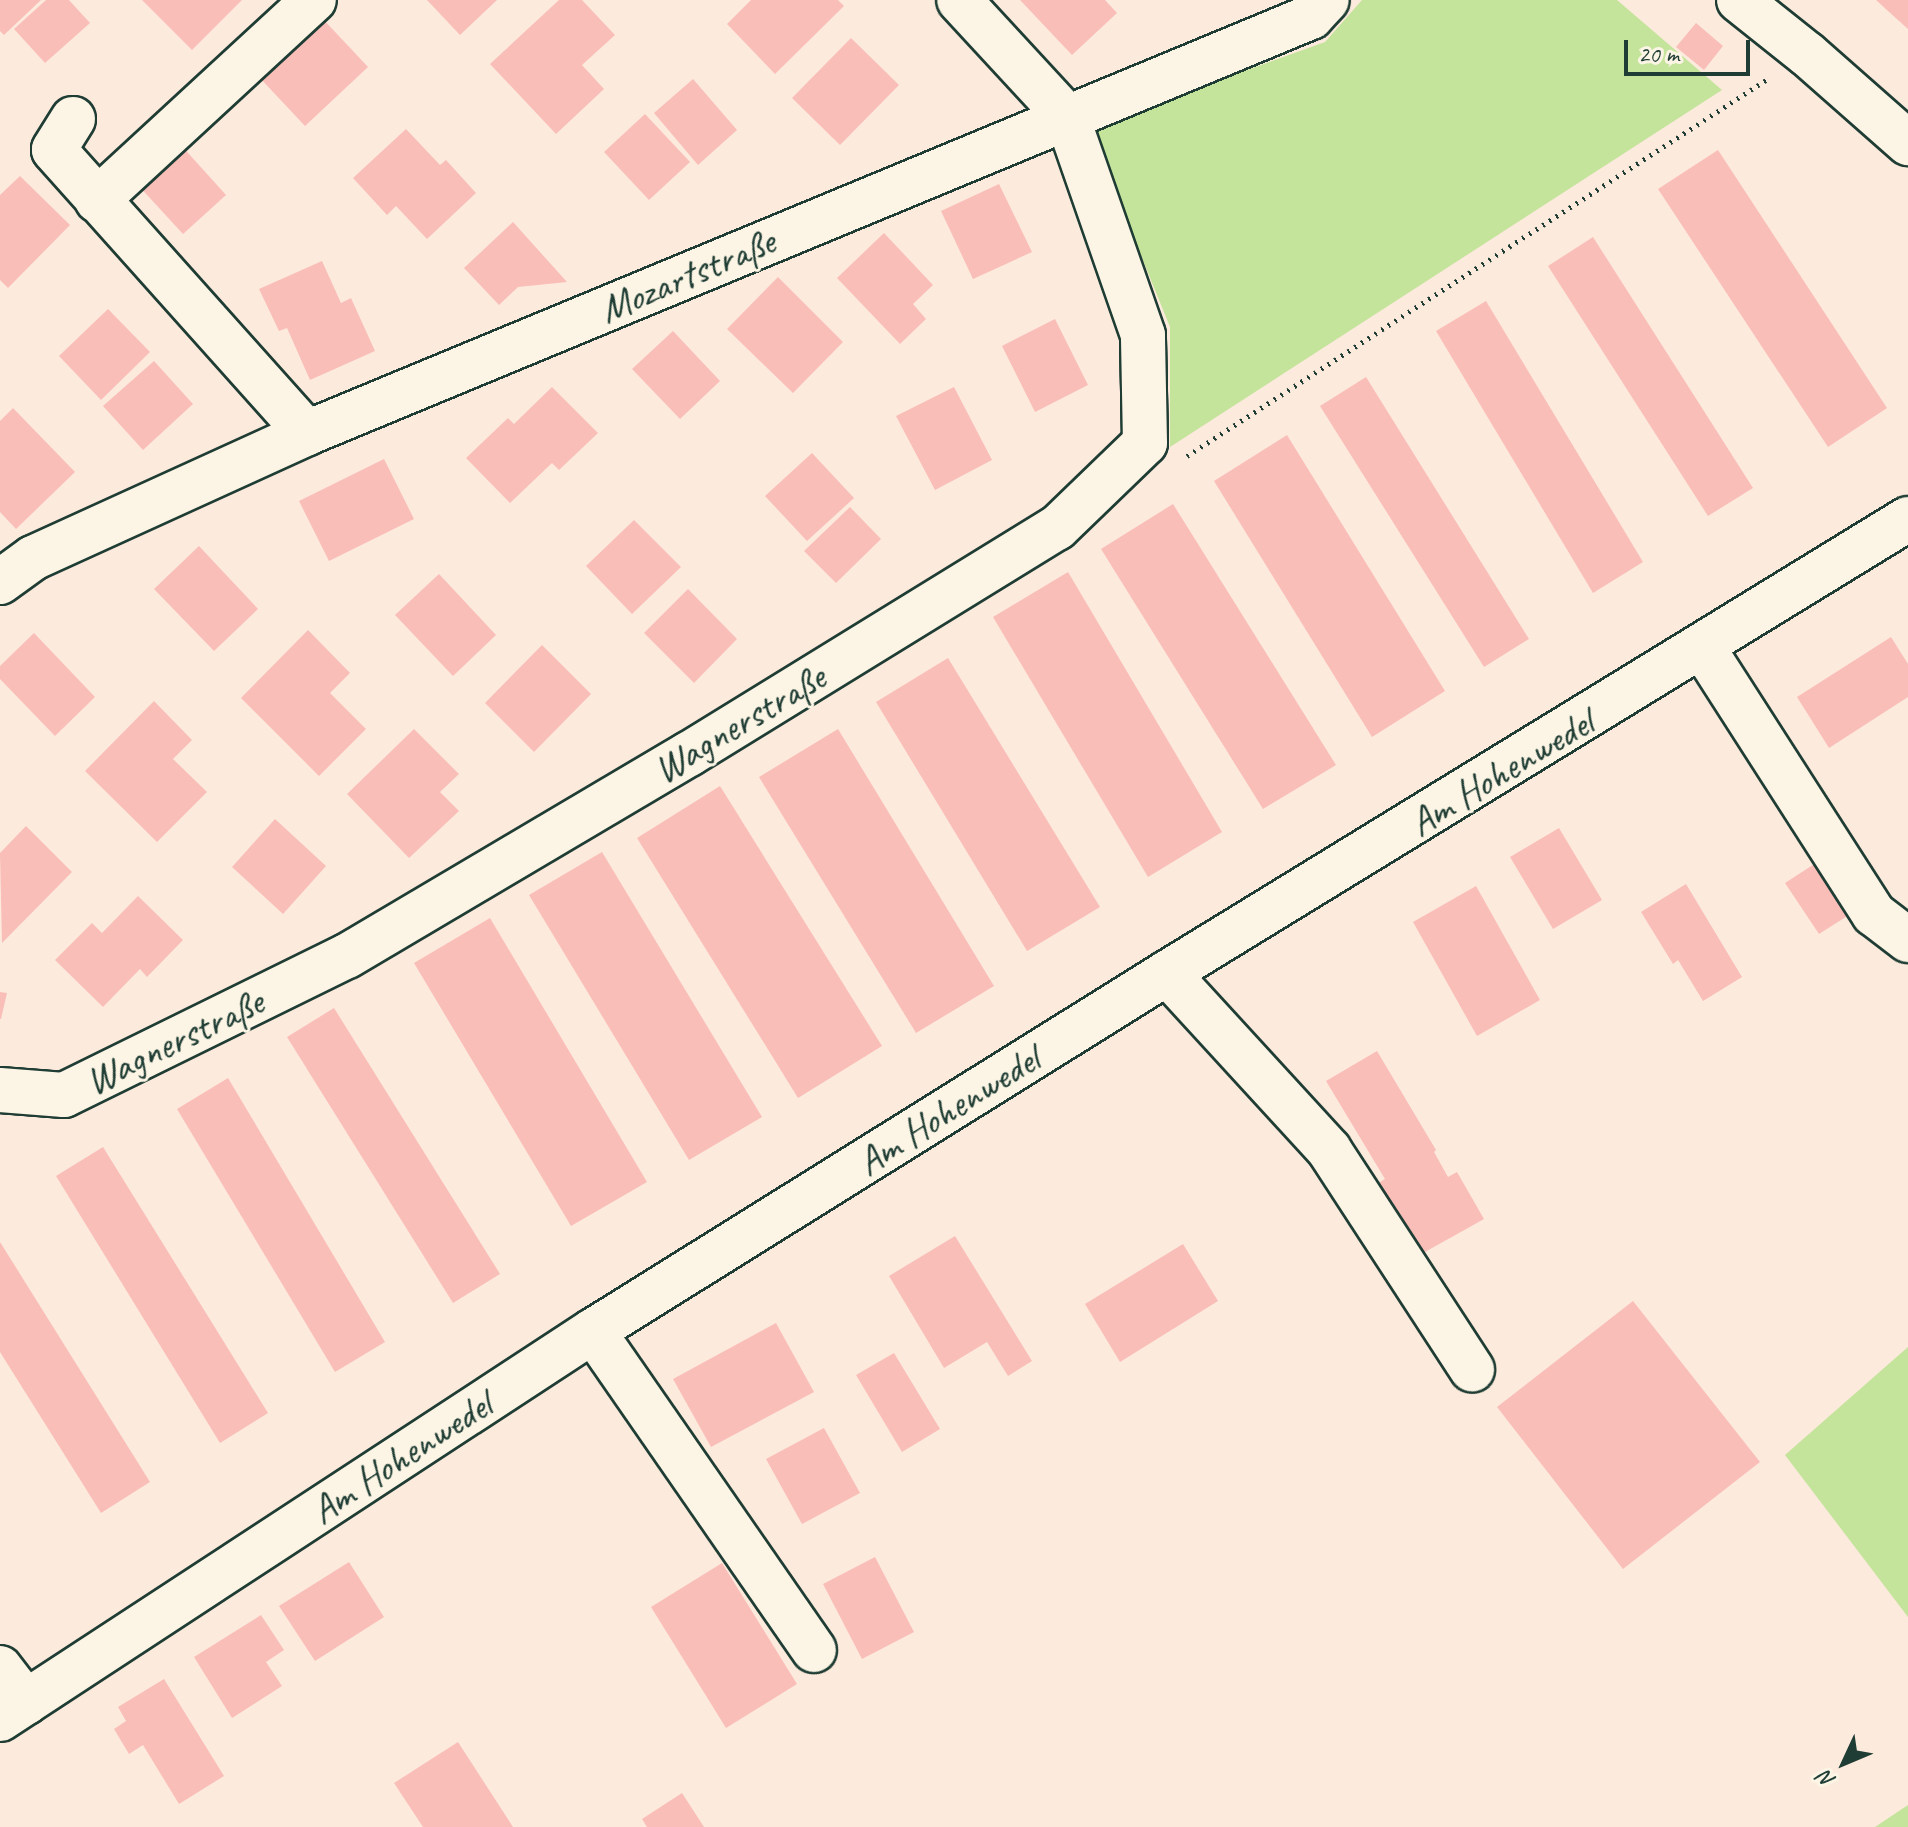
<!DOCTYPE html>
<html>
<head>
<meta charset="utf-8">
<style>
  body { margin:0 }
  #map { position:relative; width:1908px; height:1827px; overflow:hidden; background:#fceadc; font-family:Caveat,sans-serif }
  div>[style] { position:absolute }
  .green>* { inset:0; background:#c4e39b }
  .building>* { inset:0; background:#fabeb9 }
  .path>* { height:5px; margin-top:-2.5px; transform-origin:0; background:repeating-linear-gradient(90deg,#1f3d34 0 2px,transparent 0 8px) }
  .roads { filter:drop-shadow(2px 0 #1f3d34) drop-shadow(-2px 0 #1f3d34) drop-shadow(0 2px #1f3d34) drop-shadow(0 -2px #1f3d34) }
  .minor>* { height:44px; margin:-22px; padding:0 22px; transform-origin:22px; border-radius:22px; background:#fcf5e5 }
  span { translate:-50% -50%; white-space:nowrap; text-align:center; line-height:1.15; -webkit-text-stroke:6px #fcf5e5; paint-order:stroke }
  .street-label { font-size:40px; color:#1f3d34 }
  .north { position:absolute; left:1804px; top:1723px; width:80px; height:80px; -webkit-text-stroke:6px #fcf5e5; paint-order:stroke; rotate:226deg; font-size:22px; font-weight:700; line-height:32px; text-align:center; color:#1f3d34 }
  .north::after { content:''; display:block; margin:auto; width:28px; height:36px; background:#1f3d34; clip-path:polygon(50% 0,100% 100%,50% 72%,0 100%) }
  .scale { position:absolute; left:1624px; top:40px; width:126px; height:36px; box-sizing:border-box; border:4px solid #1f3d34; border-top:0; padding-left:10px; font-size:24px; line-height:28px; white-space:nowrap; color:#1f3d34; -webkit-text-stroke:6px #fcf5e5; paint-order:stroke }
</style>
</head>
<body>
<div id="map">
  <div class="green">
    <i style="clip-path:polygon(1362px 0,1617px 0,1722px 90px,1170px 447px,1170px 327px,1089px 127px,1325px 42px)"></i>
    <i style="clip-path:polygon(1908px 1347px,1908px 1617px,1785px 1455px)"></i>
    <i style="clip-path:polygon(1908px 1805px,1908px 1827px,1875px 1827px)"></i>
  </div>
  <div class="building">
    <i style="clip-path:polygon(0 0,41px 0,4px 35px,0 31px)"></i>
    <i style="clip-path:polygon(46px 0,69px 0,90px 23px,45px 63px,14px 29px)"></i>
    <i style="clip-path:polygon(142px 0,242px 0,192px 50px)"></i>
    <i style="clip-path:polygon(427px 0,497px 0,460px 35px)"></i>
    <i style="clip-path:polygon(559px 0,582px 0,615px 35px,582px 65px,604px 89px,556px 134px,490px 64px)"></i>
    <i style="clip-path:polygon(751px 0,838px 0,844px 6px,775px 74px,727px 24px)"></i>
    <i style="clip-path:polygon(1020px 0,1105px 0,1117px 13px,1072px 55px)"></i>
    <i style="clip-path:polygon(1876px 0,1908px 0,1908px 29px,1888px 11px)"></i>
    <i style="clip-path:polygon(322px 18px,368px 67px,305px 126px,259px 77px)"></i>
    <i style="clip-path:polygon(1696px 23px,1723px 46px,1704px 70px,1676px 47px)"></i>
    <i style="clip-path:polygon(851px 38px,899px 85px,840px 145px,792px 98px)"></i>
    <i style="clip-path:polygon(693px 79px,737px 130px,698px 165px,654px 113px)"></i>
    <i style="clip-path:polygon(645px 114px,690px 162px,649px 200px,604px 152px)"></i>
    <i style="clip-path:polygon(406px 129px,440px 165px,446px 160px,476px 193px,427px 239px,396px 206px,387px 215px,353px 178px)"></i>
    <i style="clip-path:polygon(180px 144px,226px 195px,183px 234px,136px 183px)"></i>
    <i style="clip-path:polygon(1718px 150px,1887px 408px,1828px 447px,1658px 189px)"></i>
    <i style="clip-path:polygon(20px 176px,70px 225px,8px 288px,0 280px,0 195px)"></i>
    <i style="clip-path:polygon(999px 184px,1032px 252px,973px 279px,941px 211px)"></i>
    <i style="clip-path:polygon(513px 222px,567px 282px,518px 287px,499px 305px,464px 268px)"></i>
    <i style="clip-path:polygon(884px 233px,933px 285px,913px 304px,926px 319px,900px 344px,837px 278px)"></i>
    <i style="clip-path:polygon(1593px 237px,1753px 488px,1708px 516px,1548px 266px)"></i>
    <i style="clip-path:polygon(322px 261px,341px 303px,351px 298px,375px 351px,310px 380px,287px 328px,279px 331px,259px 289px)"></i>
    <i style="clip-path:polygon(778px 277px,843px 342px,793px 393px,727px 329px)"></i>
    <i style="clip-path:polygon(1486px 301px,1643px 562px,1593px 593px,1436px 331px)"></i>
    <i style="clip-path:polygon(108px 309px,150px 352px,101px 400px,59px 356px)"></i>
    <i style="clip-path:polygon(1055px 319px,1088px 385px,1035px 412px,1002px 346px)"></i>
    <i style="clip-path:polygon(673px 331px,720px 381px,680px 419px,632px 369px)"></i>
    <i style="clip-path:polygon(154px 361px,193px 404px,143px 450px,103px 406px)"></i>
    <i style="clip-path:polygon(1366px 377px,1529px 639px,1484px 667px,1320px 406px)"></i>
    <i style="clip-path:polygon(552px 387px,598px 433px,559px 470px,552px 463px,510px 503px,466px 458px,508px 418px,514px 424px)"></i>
    <i style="clip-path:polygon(954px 387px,992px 460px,935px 490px,896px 416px)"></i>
    <i style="clip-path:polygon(13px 408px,75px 472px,16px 529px,0 512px,0 421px)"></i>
    <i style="clip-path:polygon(1287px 435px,1445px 691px,1372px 737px,1214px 481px)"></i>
    <i style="clip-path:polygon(812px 453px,854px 498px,807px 541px,765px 496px)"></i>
    <i style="clip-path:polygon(384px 459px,414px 519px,329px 561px,299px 501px)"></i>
    <i style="clip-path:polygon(1173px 504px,1336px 765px,1263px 809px,1101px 549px)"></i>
    <i style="clip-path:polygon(850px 507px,881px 539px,836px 583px,804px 551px)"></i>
    <i style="clip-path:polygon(634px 520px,681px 567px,632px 614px,586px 566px)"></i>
    <i style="clip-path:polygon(199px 546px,258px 609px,214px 651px,154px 589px)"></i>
    <i style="clip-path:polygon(1068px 572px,1222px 832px,1148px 877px,993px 617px)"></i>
    <i style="clip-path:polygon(439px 574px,496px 635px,453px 676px,395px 615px)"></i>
    <i style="clip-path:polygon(688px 589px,737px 639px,694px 683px,644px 633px)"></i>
    <i style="clip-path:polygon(308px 630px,350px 673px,330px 693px,366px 729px,319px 776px,241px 698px)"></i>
    <i style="clip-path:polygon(34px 633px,95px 697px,55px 736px,0 679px,0 666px)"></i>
    <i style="clip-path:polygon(1891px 637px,1908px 664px,1908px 697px,1829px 748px,1797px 697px)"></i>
    <i style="clip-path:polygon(542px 645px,591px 694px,534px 752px,485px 703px)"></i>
    <i style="clip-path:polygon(948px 658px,1100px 907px,1027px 951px,876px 702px)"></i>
    <i style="clip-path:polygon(154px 701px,192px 740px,173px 759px,207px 792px,157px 842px,85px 771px)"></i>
    <i style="clip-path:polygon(414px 729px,459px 774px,440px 792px,459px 811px,409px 858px,347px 794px)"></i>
    <i style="clip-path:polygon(838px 729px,994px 986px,916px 1033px,759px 777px)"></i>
    <i style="clip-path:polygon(720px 786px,882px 1046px,798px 1098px,637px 838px)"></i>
    <i style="clip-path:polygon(275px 819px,326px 866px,283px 914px,232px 867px)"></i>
    <i style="clip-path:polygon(26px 826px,72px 872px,2px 943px,0 853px)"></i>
    <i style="clip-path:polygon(1559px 828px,1602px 900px,1553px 929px,1510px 857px)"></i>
    <i style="clip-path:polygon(602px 852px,762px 1117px,689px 1160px,529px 895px)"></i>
    <i style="clip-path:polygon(1819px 861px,1852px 913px,1819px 934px,1785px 883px)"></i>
    <i style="clip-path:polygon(1686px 884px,1742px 977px,1703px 1001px,1678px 960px,1673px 964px,1641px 912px)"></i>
    <i style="clip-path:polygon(1476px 886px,1540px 1000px,1477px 1036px,1413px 922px)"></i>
    <i style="clip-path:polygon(138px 896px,183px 940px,147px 977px,140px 969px,103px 1007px,55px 960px,92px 923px,102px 933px)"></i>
    <i style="clip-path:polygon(490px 918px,647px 1182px,571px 1226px,414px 963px)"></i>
    <i style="clip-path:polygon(0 992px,7px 993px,1px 1019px,0 1019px)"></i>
    <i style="clip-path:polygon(334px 1008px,500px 1274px,453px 1303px,287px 1037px)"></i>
    <i style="clip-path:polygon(1377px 1051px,1436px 1150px,1434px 1152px,1448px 1177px,1457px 1172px,1484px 1219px,1416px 1257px,1375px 1185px,1385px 1179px,1326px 1081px)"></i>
    <i style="clip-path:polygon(228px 1078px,385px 1342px,335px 1372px,177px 1109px)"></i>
    <i style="clip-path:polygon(103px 1147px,268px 1413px,220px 1443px,56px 1176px)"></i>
    <i style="clip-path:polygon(955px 1236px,1032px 1361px,1008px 1376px,987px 1342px,944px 1368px,889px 1276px)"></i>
    <i style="clip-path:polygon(0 1242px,150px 1482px,101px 1513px,0 1352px)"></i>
    <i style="clip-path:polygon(1183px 1244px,1218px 1301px,1120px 1362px,1085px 1304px)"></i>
    <i style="clip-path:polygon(1633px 1301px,1760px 1462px,1623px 1569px,1497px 1407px)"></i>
    <i style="clip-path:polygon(776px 1323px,814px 1392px,711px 1447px,673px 1379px)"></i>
    <i style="clip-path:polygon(894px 1353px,940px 1429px,902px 1452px,856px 1375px)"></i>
    <i style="clip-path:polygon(824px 1428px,860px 1493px,802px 1524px,766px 1459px)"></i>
    <i style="clip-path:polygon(875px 1557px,914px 1632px,862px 1659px,823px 1584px)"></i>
    <i style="clip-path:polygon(349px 1562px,384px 1617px,315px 1661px,279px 1606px)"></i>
    <i style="clip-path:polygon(722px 1563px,797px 1684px,726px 1728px,651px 1607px)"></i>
    <i style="clip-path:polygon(261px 1615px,284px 1650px,266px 1662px,282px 1686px,232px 1718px,194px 1657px)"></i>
    <i style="clip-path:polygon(164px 1679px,224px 1776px,179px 1804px,143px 1745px,129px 1754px,114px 1729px,126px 1721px,118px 1707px)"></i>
    <i style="clip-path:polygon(458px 1742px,513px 1827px,423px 1827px,394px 1783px)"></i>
    <i style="clip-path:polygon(682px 1793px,704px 1827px,647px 1827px,642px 1819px)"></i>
  </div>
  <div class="path">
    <i style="left:1187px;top:456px;width:694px;rotate:-33deg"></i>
  </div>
  <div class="roads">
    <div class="minor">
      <i style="left:1739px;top:0;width:87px;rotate:38.5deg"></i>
      <i style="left:1807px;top:54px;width:135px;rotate:41.4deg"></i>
      <i style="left:73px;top:119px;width:36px;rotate:122deg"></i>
      <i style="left:54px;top:150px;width:380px;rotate:48.2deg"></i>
      <i style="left:97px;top:200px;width:295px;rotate:-42.7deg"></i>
      <i style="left:0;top:582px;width:41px;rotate:-36deg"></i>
      <i style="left:33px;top:558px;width:301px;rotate:-24.5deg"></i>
      <i style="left:307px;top:433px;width:1087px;rotate:-22.51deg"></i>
      <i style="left:1311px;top:17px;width:23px;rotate:-47deg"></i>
      <i style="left:1703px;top:648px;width:316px;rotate:57.3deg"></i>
      <i style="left:1874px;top:914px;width:43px;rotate:37.4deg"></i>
      <i style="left:1167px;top:973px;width:240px;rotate:47.5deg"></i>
      <i style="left:1329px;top:1150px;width:262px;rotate:56.9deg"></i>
      <i style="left:0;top:1090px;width:64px;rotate:4.5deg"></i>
      <i style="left:64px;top:1095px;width:315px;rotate:-26.2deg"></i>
      <i style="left:347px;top:956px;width:397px;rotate:-30.6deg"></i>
      <i style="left:689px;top:754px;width:432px;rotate:-31.6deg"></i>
      <i style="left:1057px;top:528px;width:122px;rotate:-44deg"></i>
      <i style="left:1145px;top:443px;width:108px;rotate:-91.1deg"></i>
      <i style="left:1143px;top:335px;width:231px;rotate:-109.2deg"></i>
      <i style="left:1067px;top:117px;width:159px;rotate:-132.7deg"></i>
      <i style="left:593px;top:1331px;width:388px;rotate:55.3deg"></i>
      <i style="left:0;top:1668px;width:43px;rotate:52.6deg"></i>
      <i style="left:0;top:1719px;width:709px;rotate:-33.2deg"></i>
      <i style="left:593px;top:1331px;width:676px;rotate:-31.95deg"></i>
      <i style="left:1167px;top:973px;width:869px;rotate:-31.5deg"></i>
    </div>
  </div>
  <div class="street-label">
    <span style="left:687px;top:275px;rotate:-23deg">Mozartstraße</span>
    <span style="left:739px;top:723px;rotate:-31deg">Wagnerstraße</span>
    <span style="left:1501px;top:772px;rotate:-31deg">Am Hohenwedel</span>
    <span style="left:174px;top:1041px;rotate:-26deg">Wagnerstraße</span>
    <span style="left:948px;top:1110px;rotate:-32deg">Am Hohenwedel</span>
    <span style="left:401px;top:1457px;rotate:-33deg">Am Hohenwedel</span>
  </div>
  <div class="north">N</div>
  <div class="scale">20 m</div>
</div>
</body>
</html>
